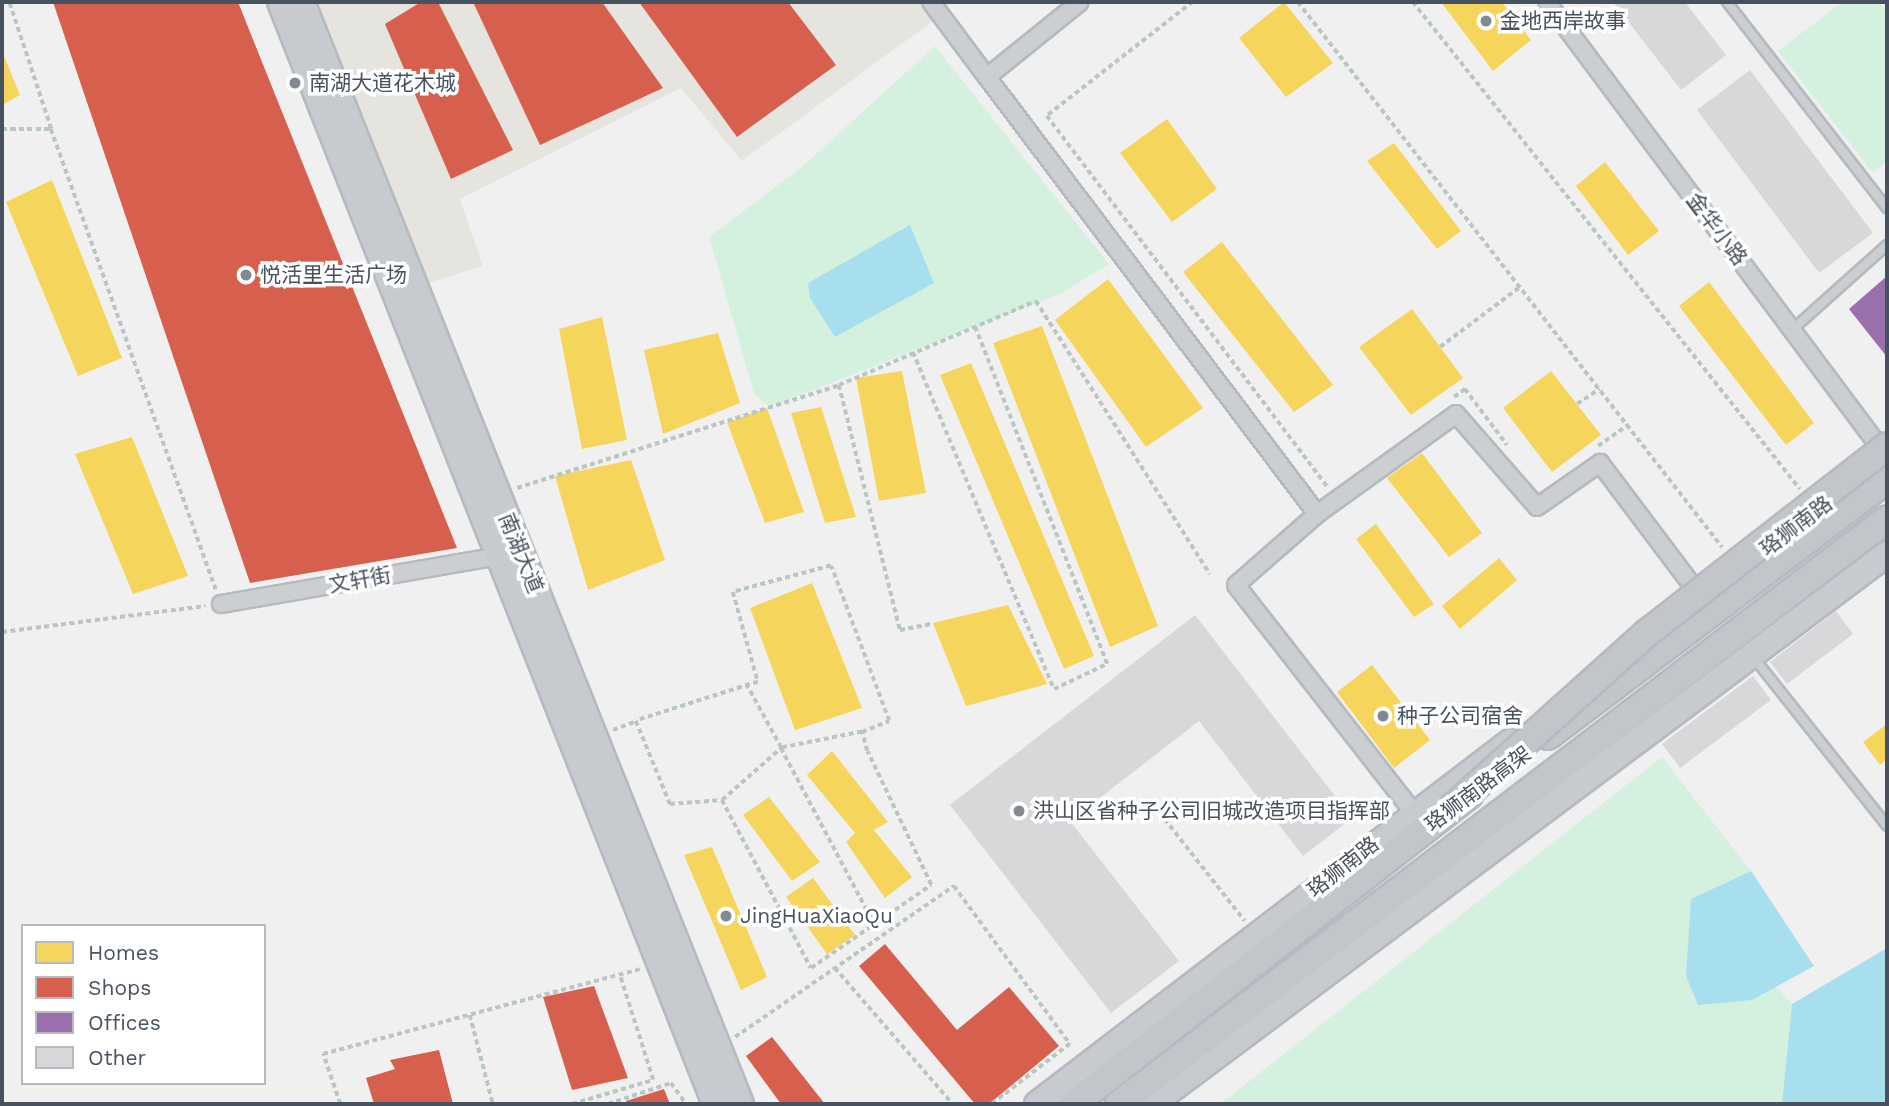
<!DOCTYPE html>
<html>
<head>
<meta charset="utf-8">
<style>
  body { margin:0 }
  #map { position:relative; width:1889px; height:1106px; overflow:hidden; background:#f1f0f0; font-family:"Work Sans","Noto Sans SC",sans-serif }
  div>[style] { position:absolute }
  .commercial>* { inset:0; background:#e6e4de }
  .green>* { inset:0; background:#d4f1df }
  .water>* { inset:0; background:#a8dfef }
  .homes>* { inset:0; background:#f6d55c }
  .shops>* { inset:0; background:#d6604d }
  .offices>* { inset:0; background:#9970ab }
  .building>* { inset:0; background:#d8d8da }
  .path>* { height:3.5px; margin-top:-1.75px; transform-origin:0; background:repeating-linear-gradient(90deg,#b9c6c2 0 5px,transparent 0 8.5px) }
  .roads { filter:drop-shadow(2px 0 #b5bac0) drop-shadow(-2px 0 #b5bac0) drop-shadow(0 2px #b5bac0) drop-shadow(0 -2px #b5bac0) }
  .service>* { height:8px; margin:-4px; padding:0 4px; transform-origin:4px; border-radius:4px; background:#cccfd1 }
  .minor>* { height:16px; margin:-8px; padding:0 8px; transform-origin:8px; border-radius:8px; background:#cccfd1 }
  .primary>* { height:24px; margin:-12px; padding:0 12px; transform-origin:12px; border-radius:12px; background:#c7cbcf }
  .trunk>* { height:26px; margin:-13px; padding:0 13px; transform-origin:13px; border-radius:13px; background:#c2c6cb }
  .bridges { filter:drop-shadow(2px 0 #b5bac0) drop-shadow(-2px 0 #b5bac0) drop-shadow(0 2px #b5bac0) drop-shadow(0 -2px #b5bac0) }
  .trunk-bridge>* { height:26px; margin:-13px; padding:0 13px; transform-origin:13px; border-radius:13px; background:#c2c6cb }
  .dots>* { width:19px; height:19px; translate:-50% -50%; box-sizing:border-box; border:4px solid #fff; border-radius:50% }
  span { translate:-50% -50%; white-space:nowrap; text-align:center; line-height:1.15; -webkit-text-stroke:7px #fff; paint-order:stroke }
  .poi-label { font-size:21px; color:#47525e }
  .left { translate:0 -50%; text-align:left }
  .street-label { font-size:21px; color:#47525e }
  .frame { position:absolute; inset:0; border:4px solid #47525e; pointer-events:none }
  .legend { position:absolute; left:21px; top:924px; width:245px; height:161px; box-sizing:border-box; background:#fff; border:2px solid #b5babf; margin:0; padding:9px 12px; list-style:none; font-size:21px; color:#47525e }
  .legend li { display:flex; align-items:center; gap:14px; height:35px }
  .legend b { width:35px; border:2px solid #b5babf }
</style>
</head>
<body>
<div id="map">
  <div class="commercial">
    <i style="clip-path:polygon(295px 2px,931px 2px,941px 15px,742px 161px,681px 88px,460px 199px,483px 266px,415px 287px)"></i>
  </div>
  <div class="green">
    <i style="clip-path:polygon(1842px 2px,1879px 2px,1887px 12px,1887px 161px,1873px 173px,1778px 51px)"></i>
    <i style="clip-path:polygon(935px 46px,1109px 264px,1060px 294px,769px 407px,754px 394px,709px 237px,803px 166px)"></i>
    <i style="clip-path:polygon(1662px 757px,1751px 871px,1691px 899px,1752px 1000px,1774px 984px,1792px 1004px,1782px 1104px,1220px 1104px)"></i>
  </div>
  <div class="water">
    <i style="clip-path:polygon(910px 225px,934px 283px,835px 337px,810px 298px,808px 283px)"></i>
    <i style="clip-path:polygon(1751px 871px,1814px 966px,1752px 1000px,1698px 1005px,1686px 976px,1691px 899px)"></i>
    <i style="clip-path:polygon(1887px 948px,1887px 1104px,1782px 1104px,1792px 1004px)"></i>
  </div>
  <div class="homes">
    <i style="clip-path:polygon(1284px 2px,1333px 63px,1286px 97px,1239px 38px)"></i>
    <i style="clip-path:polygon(1441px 2px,1502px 2px,1531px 40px,1493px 71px)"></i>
    <i style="clip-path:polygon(2px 51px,20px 95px,2px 105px)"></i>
    <i style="clip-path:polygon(1167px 119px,1217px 189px,1172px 222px,1120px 153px)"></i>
    <i style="clip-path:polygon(1394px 143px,1461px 231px,1437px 249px,1367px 161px)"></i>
    <i style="clip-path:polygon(1605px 162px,1659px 231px,1628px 255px,1576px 186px)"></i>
    <i style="clip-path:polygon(52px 180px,122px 358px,78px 376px,6px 202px)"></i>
    <i style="clip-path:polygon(1222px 242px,1333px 385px,1294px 412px,1183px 272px)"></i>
    <i style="clip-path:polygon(1108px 279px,1203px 408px,1146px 447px,1055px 320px)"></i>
    <i style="clip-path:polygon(1709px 282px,1814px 423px,1786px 445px,1679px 306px)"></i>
    <i style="clip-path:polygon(1412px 309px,1463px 378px,1411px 415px,1359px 347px)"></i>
    <i style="clip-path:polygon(602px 317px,627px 440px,582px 449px,559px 329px)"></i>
    <i style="clip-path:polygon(1042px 326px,1158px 626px,1110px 647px,993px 343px)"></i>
    <i style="clip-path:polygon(718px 333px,740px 403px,663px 434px,644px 350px)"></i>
    <i style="clip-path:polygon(971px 363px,1094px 656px,1064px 669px,940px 375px)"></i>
    <i style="clip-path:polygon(902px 371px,926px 493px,879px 501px,856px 378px)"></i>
    <i style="clip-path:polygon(1551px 371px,1601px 435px,1552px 472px,1503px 408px)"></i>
    <i style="clip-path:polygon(821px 407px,856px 517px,825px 523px,791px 413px)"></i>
    <i style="clip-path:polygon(767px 408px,804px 512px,765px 523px,727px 422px)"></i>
    <i style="clip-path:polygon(132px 437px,188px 576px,133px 594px,75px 454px)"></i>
    <i style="clip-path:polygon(1422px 453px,1482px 533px,1449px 557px,1387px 478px)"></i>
    <i style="clip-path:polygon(631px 460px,665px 560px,588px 590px,555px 476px)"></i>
    <i style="clip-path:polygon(1376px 524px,1434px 604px,1414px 617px,1356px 539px)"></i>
    <i style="clip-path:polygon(1499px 558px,1517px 580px,1460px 629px,1442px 606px)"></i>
    <i style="clip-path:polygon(812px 583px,862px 708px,795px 730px,750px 608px)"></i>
    <i style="clip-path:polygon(1008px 605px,1047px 684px,966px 706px,933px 623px)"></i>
    <i style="clip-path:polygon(1372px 665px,1430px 740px,1394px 768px,1337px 692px)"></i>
    <i style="clip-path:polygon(1887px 724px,1887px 759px,1880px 765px,1863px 742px)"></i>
    <i style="clip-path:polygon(832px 751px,888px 822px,874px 830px,912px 877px,885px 898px,846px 842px,855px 833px,807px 775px)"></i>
    <i style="clip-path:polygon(769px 797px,820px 862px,792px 881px,743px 815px)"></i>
    <i style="clip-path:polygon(712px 847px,767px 977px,741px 990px,684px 855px)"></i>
    <i style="clip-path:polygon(813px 878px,855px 935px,827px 954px,786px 897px)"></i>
  </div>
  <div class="shops">
    <i style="clip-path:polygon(53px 2px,238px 2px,457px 548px,250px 583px)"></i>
    <i style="clip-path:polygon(421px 2px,438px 2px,513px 150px,451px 179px,385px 24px)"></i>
    <i style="clip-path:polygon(473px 2px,602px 2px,663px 88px,540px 145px)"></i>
    <i style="clip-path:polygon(639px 2px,788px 2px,836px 65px,737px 137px)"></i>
    <i style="clip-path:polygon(885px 944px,957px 1030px,1009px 987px,1059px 1046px,989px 1104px,975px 1104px,859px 966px)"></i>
    <i style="clip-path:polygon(594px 986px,628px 1078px,572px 1090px,543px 997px)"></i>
    <i style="clip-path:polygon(772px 1037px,825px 1104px,781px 1104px,746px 1056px)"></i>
    <i style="clip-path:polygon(439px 1050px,453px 1104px,374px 1104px,366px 1078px,395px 1069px,390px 1060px)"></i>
    <i style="clip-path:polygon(664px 1089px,670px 1104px,627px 1104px,626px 1101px)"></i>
  </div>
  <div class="offices">
    <i style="clip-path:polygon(1887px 276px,1887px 357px,1849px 309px)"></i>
  </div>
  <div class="building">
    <i style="clip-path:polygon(1613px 2px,1685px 2px,1726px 55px,1681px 90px)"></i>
    <i style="clip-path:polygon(1750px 70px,1873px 233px,1819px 273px,1697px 110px)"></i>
    <i style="clip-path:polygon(1836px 611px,1853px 634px,1787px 684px,1770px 662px)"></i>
    <i style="clip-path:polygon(1195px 615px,1352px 818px,1303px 856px,1199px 721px,1070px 821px,1179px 961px,1111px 1013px,950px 805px)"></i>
    <i style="clip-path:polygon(1753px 676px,1771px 700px,1680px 768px,1662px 744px)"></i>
  </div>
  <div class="path">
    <i style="left:1193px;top:2px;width:185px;rotate:142deg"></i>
    <i style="left:1047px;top:116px;width:465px;rotate:52.9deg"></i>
    <i style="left:1298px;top:2px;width:691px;rotate:52.12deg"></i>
    <i style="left:1413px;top:2px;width:622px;rotate:51.53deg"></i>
    <i style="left:2px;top:129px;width:49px"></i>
    <i style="left:51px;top:129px;width:134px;rotate:-108.3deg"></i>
    <i style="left:51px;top:129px;width:489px;rotate:70.3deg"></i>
    <i style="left:1440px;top:347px;width:100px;rotate:-36.9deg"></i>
    <i style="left:913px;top:352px;width:365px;rotate:67.3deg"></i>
    <i style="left:1054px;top:689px;width:59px;rotate:-25.3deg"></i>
    <i style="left:1107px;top:664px;width:364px;rotate:-111.4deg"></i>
    <i style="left:839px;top:385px;width:214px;rotate:-23.1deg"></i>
    <i style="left:1036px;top:301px;width:324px;rotate:57.5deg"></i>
    <i style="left:1454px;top:397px;width:14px;rotate:-36deg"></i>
    <i style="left:1465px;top:389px;width:70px;rotate:53.1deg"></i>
    <i style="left:1577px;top:404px;width:27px;rotate:-34deg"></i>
    <i style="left:1598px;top:446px;width:37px;rotate:-35deg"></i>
    <i style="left:517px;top:488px;width:338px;rotate:-17.7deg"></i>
    <i style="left:839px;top:385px;width:252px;rotate:76deg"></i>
    <i style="left:900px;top:630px;width:31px;rotate:-11deg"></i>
    <i style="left:2px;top:632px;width:205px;rotate:-7.3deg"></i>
    <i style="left:613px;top:730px;width:25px;rotate:-21deg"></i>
    <i style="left:636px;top:721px;width:90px;rotate:67.7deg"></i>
    <i style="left:670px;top:804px;width:52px;rotate:-4.4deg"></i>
    <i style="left:722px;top:800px;width:190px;rotate:62.1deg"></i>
    <i style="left:811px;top:968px;width:146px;rotate:-34.7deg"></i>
    <i style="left:931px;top:885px;width:148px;rotate:-115.5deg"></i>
    <i style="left:867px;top:751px;width:20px;rotate:-105deg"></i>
    <i style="left:862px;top:732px;width:29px;rotate:-22deg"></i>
    <i style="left:889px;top:721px;width:165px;rotate:-110.5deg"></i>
    <i style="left:831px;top:566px;width:101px;rotate:165.1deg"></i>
    <i style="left:733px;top:592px;width:93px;rotate:74.5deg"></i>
    <i style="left:758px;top:682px;width:128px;rotate:162.3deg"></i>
    <i style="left:862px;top:732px;width:83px;rotate:168.8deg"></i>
    <i style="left:781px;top:748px;width:199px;rotate:62.1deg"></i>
    <i style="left:1149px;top:799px;width:155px;rotate:51.8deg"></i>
    <i style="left:722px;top:800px;width:79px;rotate:-41.4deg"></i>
    <i style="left:781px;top:748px;width:71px;rotate:-118.7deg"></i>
    <i style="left:835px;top:968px;width:180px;rotate:49.1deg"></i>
    <i style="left:470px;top:1015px;width:92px;rotate:75.5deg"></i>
    <i style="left:735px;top:1037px;width:266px;rotate:-34.6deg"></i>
    <i style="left:954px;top:886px;width:196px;rotate:53.7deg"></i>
    <i style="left:1070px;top:1044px;width:98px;rotate:142.4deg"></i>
    <i style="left:340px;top:1104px;width:53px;rotate:-108.8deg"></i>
    <i style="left:323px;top:1054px;width:328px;rotate:-15deg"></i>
    <i style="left:572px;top:1104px;width:84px;rotate:-16.5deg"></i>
    <i style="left:653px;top:1080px;width:109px;rotate:-107.6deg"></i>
    <i style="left:608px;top:1104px;width:66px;rotate:-18.4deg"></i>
    <i style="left:671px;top:1083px;width:26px;rotate:54deg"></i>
  </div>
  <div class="roads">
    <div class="service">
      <i style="left:1727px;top:2px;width:261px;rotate:52.2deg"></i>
      <i style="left:1792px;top:330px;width:127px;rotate:-41.8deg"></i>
      <i style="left:1754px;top:658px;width:214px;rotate:51.6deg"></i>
    </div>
    <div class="minor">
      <i style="left:931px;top:2px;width:94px;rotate:53.3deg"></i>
      <i style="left:987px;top:77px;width:119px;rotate:-38.9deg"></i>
      <i style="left:1547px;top:2px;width:568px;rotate:53.23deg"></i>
      <i style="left:987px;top:77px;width:548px;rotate:52.94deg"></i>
      <i style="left:221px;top:604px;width:281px;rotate:-9.8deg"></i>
      <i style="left:1414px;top:813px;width:289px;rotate:-128deg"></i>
      <i style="left:1236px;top:585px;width:108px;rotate:-41.2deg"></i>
      <i style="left:1317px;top:514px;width:171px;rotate:-35.7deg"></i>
      <i style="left:1456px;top:414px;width:123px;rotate:48.9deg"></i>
      <i style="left:1537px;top:507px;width:77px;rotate:-34.9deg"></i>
      <i style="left:1600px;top:463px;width:163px;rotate:53deg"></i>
    </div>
    <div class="primary">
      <i style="left:280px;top:2px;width:1185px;rotate:68.46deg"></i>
      <i style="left:302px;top:2px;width:1186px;rotate:68.28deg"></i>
      <i style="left:1037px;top:1104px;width:596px;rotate:-37.43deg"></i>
      <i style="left:1152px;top:1104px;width:918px;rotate:-36.81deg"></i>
    </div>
    <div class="trunk">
      <i style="left:1548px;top:736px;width:425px;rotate:-37.1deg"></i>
      <i style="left:1074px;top:1104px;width:502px;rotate:-38.04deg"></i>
      <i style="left:1119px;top:1104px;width:965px;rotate:-37.3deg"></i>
    </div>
  </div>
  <div class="bridges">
    <div class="trunk-bridge">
      <i style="left:1453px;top:807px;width:261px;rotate:-41.9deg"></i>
      <i style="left:1647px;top:633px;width:304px;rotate:-37.9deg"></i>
    </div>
  </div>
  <div class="dots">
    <i style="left:1486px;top:21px;background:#828991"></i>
    <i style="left:295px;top:83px;background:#828991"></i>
    <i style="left:246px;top:275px;background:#828991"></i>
    <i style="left:1383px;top:716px;background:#828991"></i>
    <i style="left:1019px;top:811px;background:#828991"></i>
    <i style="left:726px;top:916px;background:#828991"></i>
  </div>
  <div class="poi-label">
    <span class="left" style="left:1500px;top:21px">金地西岸故事</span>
    <span class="left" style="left:309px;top:83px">南湖大道花木城</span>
    <span class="left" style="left:260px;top:275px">悦活里生活广场</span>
    <span class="left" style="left:1397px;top:716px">种子公司宿舍</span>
    <span class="left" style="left:1033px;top:811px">洪山区省种子公司旧城改造项目指挥部</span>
    <span class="left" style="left:740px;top:916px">JingHuaXiaoQu</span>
  </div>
  <div class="street-label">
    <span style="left:1717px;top:229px;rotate:53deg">金华小路</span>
    <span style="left:1796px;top:526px;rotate:-37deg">珞狮南路</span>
    <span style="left:521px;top:553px;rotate:68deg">南湖大道</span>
    <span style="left:360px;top:580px;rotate:-10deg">文轩街</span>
    <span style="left:1478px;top:789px;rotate:-37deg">珞狮南路高架</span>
    <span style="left:1343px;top:867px;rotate:-38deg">珞狮南路</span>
  </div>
  <div class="frame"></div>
  <ul class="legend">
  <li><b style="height:19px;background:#f6d55c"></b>Homes</li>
  <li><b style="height:19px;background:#d6604d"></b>Shops</li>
  <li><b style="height:19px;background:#9970ab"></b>Offices</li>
  <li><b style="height:19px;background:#d8d8da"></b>Other</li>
  </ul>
</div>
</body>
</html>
